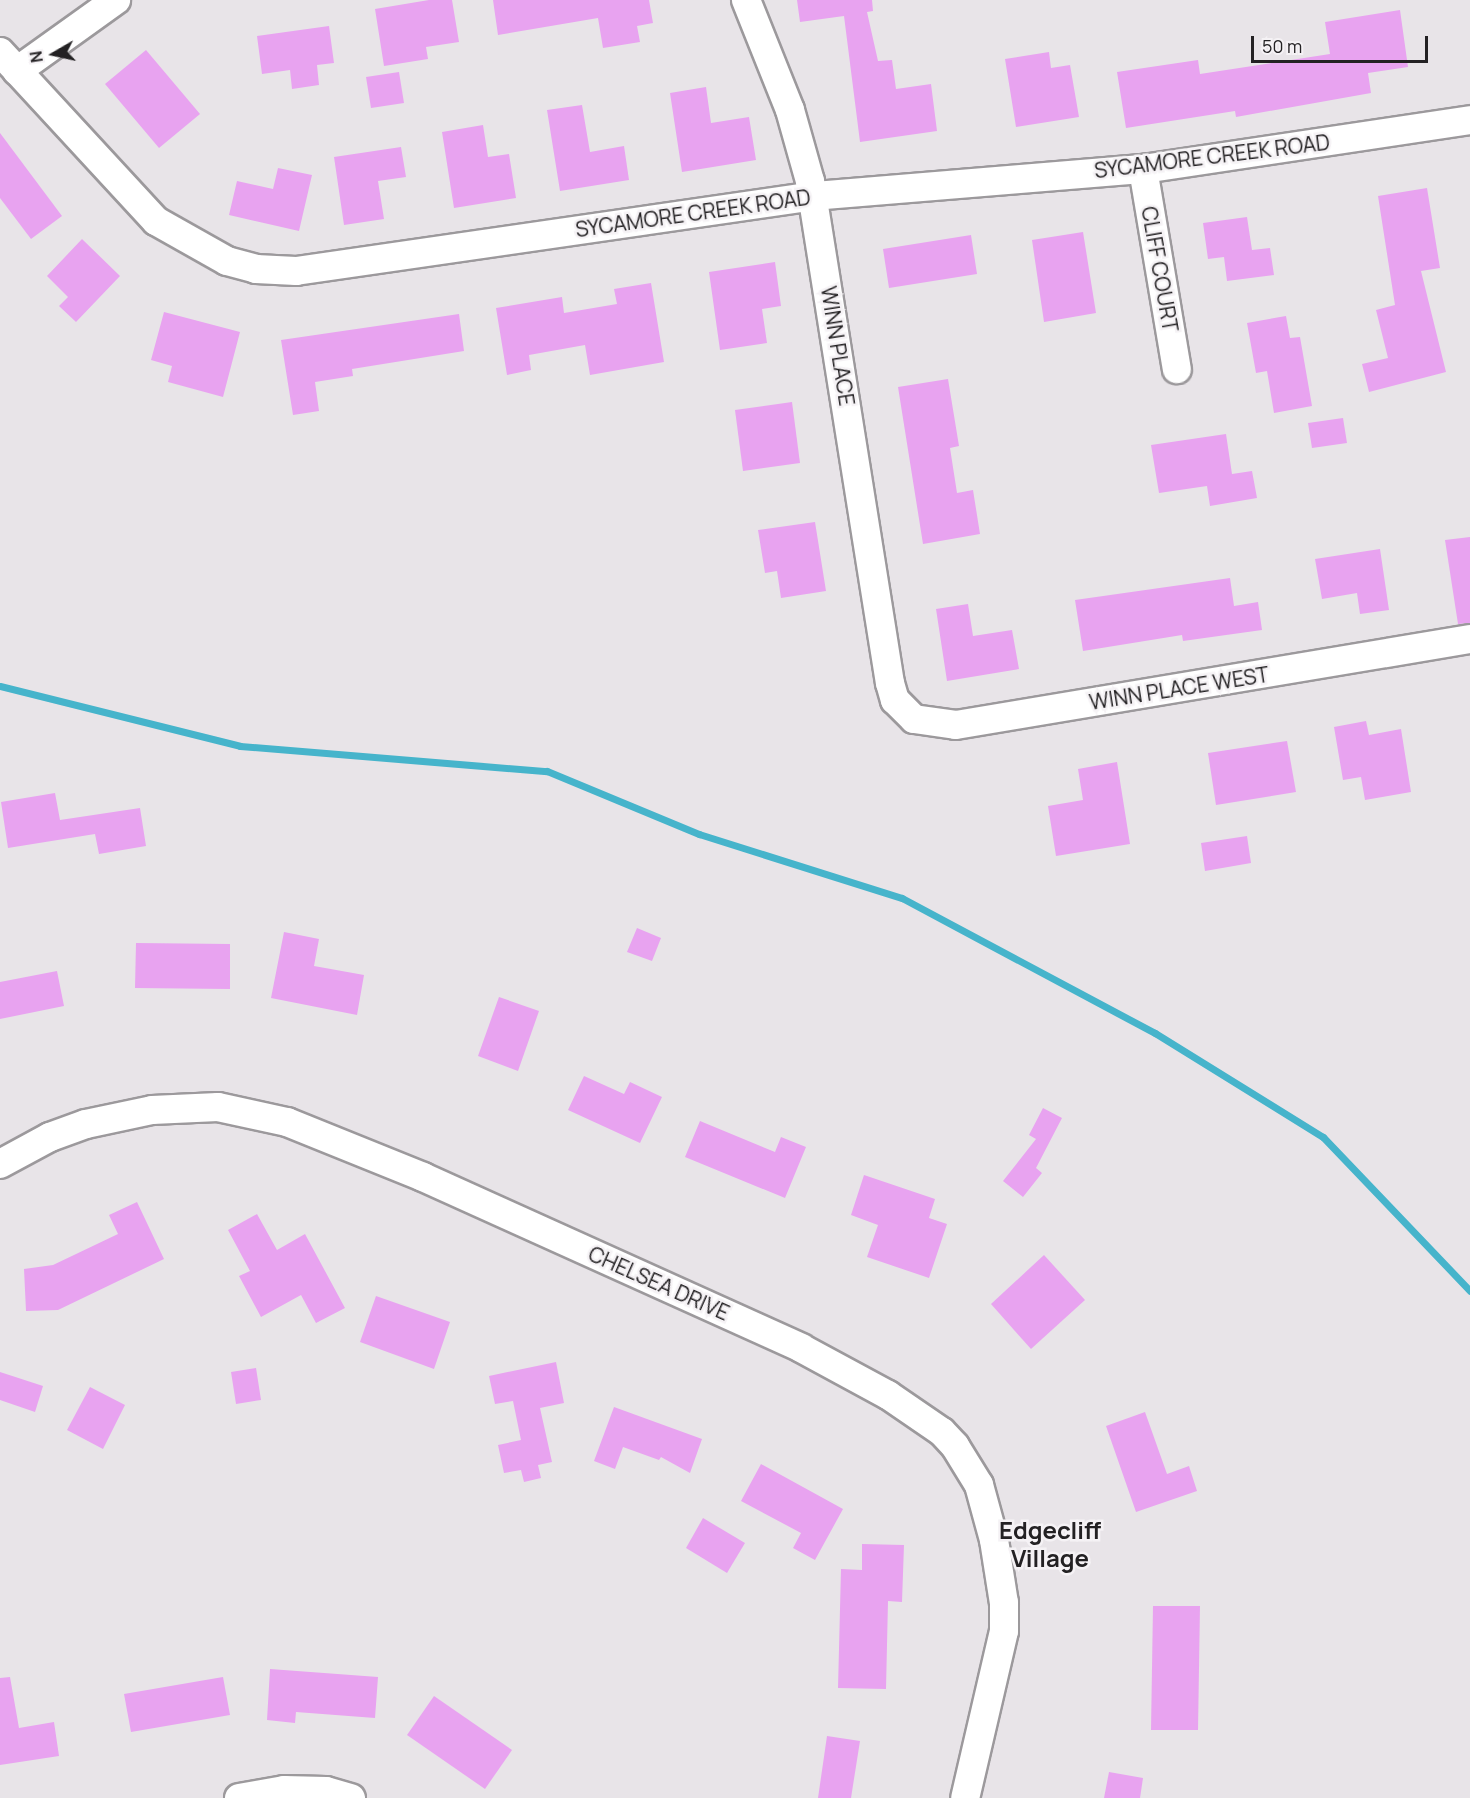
<!DOCTYPE html>
<html>
<head>
<meta charset="utf-8">
<style>
  body { margin:0 }
  #map { position:relative; width:1470px; height:1798px; overflow:hidden; background:#e8e4e8; font-family:Manrope,sans-serif }
  div>[style] { position:absolute }
  .stream>* { height:7px; margin:-3.5px; padding:0 3.5px; transform-origin:3.5px; border-radius:3.5px; background:#46b4cb }
  .building>* { inset:0; background:#e8a3f0 }
  .roads { filter:drop-shadow(2px 0 #9c999c) drop-shadow(-2px 0 #9c999c) drop-shadow(0 2px #9c999c) drop-shadow(0 -2px #9c999c) }
  .minor>* { height:28px; margin:-14px; padding:0 14px; transform-origin:14px; border-radius:14px; background:#fff }
  span { translate:-50% -50%; white-space:nowrap; text-align:center; line-height:1.15; -webkit-text-stroke:5px #f5f2f5; paint-order:stroke }
  .street-label { font-size:21px; color:#232123 }
  .quarter-label { font-size:24px; color:#232123; font-weight:700 }
  .north { position:absolute; left:24px; top:24px; width:60px; height:60px; -webkit-text-stroke:4px #f5f2f5; paint-order:stroke; rotate:261deg; font-size:16px; font-weight:700; line-height:24px; text-align:center; color:#232123 }
  .north::after { content:''; display:block; margin:auto; width:21px; height:27px; background:#232123; clip-path:polygon(50% 0,100% 100%,50% 72%,0 100%) }
  .scale { position:absolute; left:1251px; top:36px; width:177px; height:27px; box-sizing:border-box; border:3px solid #232123; border-top:0; padding-left:8px; font-size:18px; line-height:21px; white-space:nowrap; color:#232123; -webkit-text-stroke:4px #f5f2f5; paint-order:stroke }
</style>
</head>
<body>
<div id="map">
  <div class="stream">
    <i style="left:0;top:686px;width:247px;rotate:14deg"></i>
    <i style="left:240px;top:746px;width:308px;rotate:4.7deg"></i>
    <i style="left:547px;top:771px;width:165px;rotate:22.5deg"></i>
    <i style="left:699px;top:834px;width:213px;rotate:17.5deg"></i>
    <i style="left:902px;top:898px;width:287px;rotate:28.1deg"></i>
    <i style="left:1155px;top:1033px;width:198px;rotate:31.8deg"></i>
    <i style="left:1323px;top:1137px;width:213px;rotate:46.3deg"></i>
  </div>
  <div class="building">
    <i style="clip-path:polygon(429px 0,452px 0,459px 42px,426px 47px,428px 59px,384px 66px,375px 9px)"></i>
    <i style="clip-path:polygon(493px 0,649px 0,653px 23px,637px 26px,640px 42px,603px 48px,598px 18px,498px 35px)"></i>
    <i style="clip-path:polygon(797px 0,872px 0,873px 11px,867px 12px,878px 61px,892px 60px,896px 89px,931px 84px,937px 131px,860px 142px,844px 16px,800px 22px)"></i>
    <i style="clip-path:polygon(1400px 10px,1408px 67px,1368px 73px,1371px 93px,1236px 117px,1235px 111px,1126px 128px,1117px 72px,1198px 60px,1200px 74px,1330px 54px,1325px 22px)"></i>
    <i style="clip-path:polygon(329px 26px,334px 63px,317px 65px,319px 85px,292px 89px,290px 70px,262px 74px,257px 36px)"></i>
    <i style="clip-path:polygon(146px 50px,200px 114px,159px 148px,105px 84px)"></i>
    <i style="clip-path:polygon(1049px 52px,1051px 68px,1070px 65px,1079px 117px,1016px 127px,1005px 59px)"></i>
    <i style="clip-path:polygon(399px 72px,404px 103px,371px 108px,366px 77px)"></i>
    <i style="clip-path:polygon(706px 87px,711px 123px,749px 117px,756px 160px,682px 172px,670px 93px)"></i>
    <i style="clip-path:polygon(582px 105px,590px 152px,624px 146px,629px 180px,560px 191px,547px 110px)"></i>
    <i style="clip-path:polygon(483px 125px,488px 157px,509px 154px,516px 198px,454px 208px,442px 132px)"></i>
    <i style="clip-path:polygon(0 133px,62px 216px,31px 239px,0 198px)"></i>
    <i style="clip-path:polygon(401px 147px,406px 177px,378px 181px,384px 219px,344px 225px,334px 157px)"></i>
    <i style="clip-path:polygon(278px 168px,312px 175px,299px 231px,229px 215px,237px 181px,273px 189px)"></i>
    <i style="clip-path:polygon(1427px 188px,1440px 268px,1421px 271px,1446px 372px,1369px 392px,1362px 364px,1388px 358px,1376px 310px,1395px 305px,1378px 196px)"></i>
    <i style="clip-path:polygon(1247px 217px,1252px 250px,1270px 248px,1274px 275px,1227px 281px,1224px 257px,1208px 259px,1203px 223px)"></i>
    <i style="clip-path:polygon(1083px 232px,1096px 313px,1044px 322px,1032px 240px)"></i>
    <i style="clip-path:polygon(971px 235px,977px 274px,889px 288px,883px 249px)"></i>
    <i style="clip-path:polygon(82px 239px,120px 276px,76px 322px,59px 306px,68px 297px,47px 276px)"></i>
    <i style="clip-path:polygon(775px 262px,781px 306px,762px 309px,767px 343px,720px 350px,709px 272px)"></i>
    <i style="clip-path:polygon(651px 283px,664px 362px,590px 375px,585px 345px,529px 355px,531px 370px,507px 375px,496px 308px,562px 297px,564px 313px,617px 304px,614px 289px)"></i>
    <i style="clip-path:polygon(164px 312px,240px 332px,223px 397px,168px 382px,172px 366px,151px 360px)"></i>
    <i style="clip-path:polygon(459px 314px,464px 351px,352px 369px,353px 376px,315px 382px,319px 411px,293px 415px,281px 340px)"></i>
    <i style="clip-path:polygon(1286px 316px,1290px 338px,1300px 337px,1312px 406px,1274px 413px,1267px 371px,1256px 373px,1247px 323px)"></i>
    <i style="clip-path:polygon(948px 379px,959px 446px,950px 448px,957px 493px,973px 490px,980px 534px,923px 544px,898px 387px)"></i>
    <i style="clip-path:polygon(792px 402px,800px 463px,743px 471px,735px 410px)"></i>
    <i style="clip-path:polygon(1343px 418px,1347px 443px,1312px 448px,1308px 423px)"></i>
    <i style="clip-path:polygon(1226px 434px,1232px 474px,1252px 471px,1257px 498px,1210px 506px,1207px 486px,1159px 493px,1151px 445px)"></i>
    <i style="clip-path:polygon(815px 522px,826px 591px,781px 598px,777px 571px,765px 573px,758px 530px)"></i>
    <i style="clip-path:polygon(1470px 537px,1470px 623px,1458px 624px,1445px 540px)"></i>
    <i style="clip-path:polygon(1380px 549px,1389px 610px,1360px 614px,1357px 593px,1322px 599px,1315px 559px)"></i>
    <i style="clip-path:polygon(1230px 578px,1234px 606px,1258px 602px,1262px 630px,1183px 641px,1182px 635px,1083px 651px,1075px 600px)"></i>
    <i style="clip-path:polygon(968px 604px,973px 636px,1012px 630px,1019px 669px,947px 681px,936px 609px)"></i>
    <i style="clip-path:polygon(1366px 721px,1369px 735px,1401px 729px,1411px 792px,1365px 800px,1361px 777px,1343px 780px,1334px 727px)"></i>
    <i style="clip-path:polygon(1287px 741px,1296px 792px,1216px 805px,1208px 753px)"></i>
    <i style="clip-path:polygon(1117px 762px,1130px 844px,1056px 856px,1048px 806px,1083px 800px,1078px 769px)"></i>
    <i style="clip-path:polygon(55px 793px,60px 820px,140px 808px,146px 846px,99px 854px,95px 834px,8px 848px,1px 802px)"></i>
    <i style="clip-path:polygon(1247px 836px,1251px 863px,1205px 871px,1201px 843px)"></i>
    <i style="clip-path:polygon(637px 928px,661px 938px,652px 961px,627px 952px)"></i>
    <i style="clip-path:polygon(284px 932px,319px 939px,314px 966px,364px 975px,357px 1015px,271px 998px)"></i>
    <i style="clip-path:polygon(136px 943px,230px 944px,230px 989px,135px 988px)"></i>
    <i style="clip-path:polygon(57px 971px,64px 1006px,0 1019px,0 982px)"></i>
    <i style="clip-path:polygon(499px 997px,539px 1011px,518px 1071px,478px 1056px)"></i>
    <i style="clip-path:polygon(584px 1076px,624px 1094px,630px 1082px,662px 1097px,640px 1143px,568px 1110px)"></i>
    <i style="clip-path:polygon(1043px 1108px,1062px 1118px,1036px 1168px,1042px 1173px,1023px 1197px,1003px 1181px,1036px 1139px,1029px 1135px)"></i>
    <i style="clip-path:polygon(700px 1121px,775px 1152px,781px 1137px,806px 1147px,785px 1198px,685px 1157px)"></i>
    <i style="clip-path:polygon(864px 1175px,935px 1199px,929px 1218px,947px 1224px,929px 1278px,867px 1257px,878px 1225px,851px 1215px)"></i>
    <i style="clip-path:polygon(137px 1202px,164px 1259px,58px 1310px,26px 1311px,24px 1269px,53px 1265px,118px 1234px,109px 1215px)"></i>
    <i style="clip-path:polygon(257px 1214px,277px 1250px,305px 1234px,345px 1308px,316px 1323px,301px 1295px,261px 1317px,239px 1276px,250px 1271px,228px 1230px)"></i>
    <i style="clip-path:polygon(1044px 1255px,1085px 1300px,1031px 1349px,991px 1304px)"></i>
    <i style="clip-path:polygon(376px 1296px,450px 1322px,434px 1369px,360px 1342px)"></i>
    <i style="clip-path:polygon(556px 1362px,564px 1403px,540px 1408px,552px 1462px,538px 1465px,541px 1478px,524px 1482px,521px 1470px,504px 1473px,498px 1445px,521px 1440px,513px 1401px,495px 1404px,489px 1376px)"></i>
    <i style="clip-path:polygon(256px 1368px,261px 1400px,236px 1404px,231px 1372px)"></i>
    <i style="clip-path:polygon(0 1372px,43px 1386px,35px 1412px,0 1400px)"></i>
    <i style="clip-path:polygon(90px 1387px,125px 1405px,103px 1449px,67px 1430px)"></i>
    <i style="clip-path:polygon(614px 1407px,702px 1439px,690px 1473px,661px 1457px,659px 1460px,623px 1447px,615px 1469px,594px 1461px)"></i>
    <i style="clip-path:polygon(1145px 1412px,1167px 1474px,1189px 1466px,1197px 1491px,1136px 1512px,1106px 1426px)"></i>
    <i style="clip-path:polygon(761px 1464px,843px 1509px,815px 1560px,793px 1548px,801px 1533px,741px 1501px)"></i>
    <i style="clip-path:polygon(703px 1518px,745px 1543px,727px 1573px,686px 1548px)"></i>
    <i style="clip-path:polygon(862px 1544px,904px 1545px,902px 1602px,888px 1601px,886px 1689px,838px 1688px,841px 1569px,862px 1570px)"></i>
    <i style="clip-path:polygon(1153px 1606px,1200px 1606px,1198px 1730px,1151px 1730px)"></i>
    <i style="clip-path:polygon(270px 1669px,378px 1677px,375px 1718px,296px 1712px,295px 1723px,267px 1720px)"></i>
    <i style="clip-path:polygon(10px 1677px,19px 1728px,54px 1722px,59px 1756px,0 1765px,0 1678px)"></i>
    <i style="clip-path:polygon(223px 1677px,230px 1715px,131px 1732px,124px 1694px)"></i>
    <i style="clip-path:polygon(434px 1696px,512px 1750px,485px 1789px,407px 1735px)"></i>
    <i style="clip-path:polygon(827px 1736px,860px 1741px,851px 1798px,818px 1798px)"></i>
    <i style="clip-path:polygon(1109px 1772px,1143px 1778px,1140px 1798px,1104px 1798px)"></i>
  </div>
  <div class="roads">
    <div class="minor">
      <i style="left:746px;top:0;width:118px;rotate:68.2deg"></i>
      <i style="left:790px;top:110px;width:74px;rotate:74.3deg"></i>
      <i style="left:810px;top:181px;width:508px;rotate:80.95deg"></i>
      <i style="left:890px;top:683px;width:18px;rotate:74deg"></i>
      <i style="left:895px;top:700px;width:27px;rotate:45deg"></i>
      <i style="left:914px;top:719px;width:42px;rotate:8.1deg"></i>
      <i style="left:956px;top:725px;width:521px;rotate:-9.5deg"></i>
      <i style="left:0;top:52px;width:230px;rotate:47.3deg"></i>
      <i style="left:156px;top:221px;width:81px;rotate:29.4deg"></i>
      <i style="left:227px;top:261px;width:30px;rotate:15deg"></i>
      <i style="left:256px;top:269px;width:40px;rotate:2.9deg"></i>
      <i style="left:296px;top:271px;width:523px;rotate:-8.24deg"></i>
      <i style="left:814px;top:196px;width:330px;rotate:-4.7deg"></i>
      <i style="left:1143px;top:169px;width:331px;rotate:-8.5deg"></i>
      <i style="left:17px;top:71px;width:122px;rotate:-35.6deg"></i>
      <i style="left:1143px;top:169px;width:203px;rotate:80.4deg"></i>
      <i style="left:0;top:1164px;width:57px;rotate:-28.4deg"></i>
      <i style="left:50px;top:1137px;width:38px;rotate:-20deg"></i>
      <i style="left:86px;top:1124px;width:67px;rotate:-12deg"></i>
      <i style="left:152px;top:1110px;width:66px;rotate:-2.6deg"></i>
      <i style="left:218px;top:1107px;width:71px;rotate:12.3deg"></i>
      <i style="left:287px;top:1122px;width:147px;rotate:22deg"></i>
      <i style="left:423px;top:1177px;width:415px;rotate:24.3deg"></i>
      <i style="left:801px;top:1348px;width:99px;rotate:28.4deg"></i>
      <i style="left:888px;top:1395px;width:65px;rotate:34.4deg"></i>
      <i style="left:942px;top:1432px;width:19px;rotate:47deg"></i>
      <i style="left:955px;top:1446px;width:46px;rotate:58.4deg"></i>
      <i style="left:979px;top:1485px;width:57px;rotate:74.7deg"></i>
      <i style="left:994px;top:1540px;width:64px;rotate:81deg"></i>
      <i style="left:1004px;top:1603px;width:28px;rotate:90deg"></i>
      <i style="left:1004px;top:1631px;width:171px;rotate:103.1deg"></i>
      <i style="left:239px;top:1798px;width:46px;rotate:-10.1deg"></i>
      <i style="left:284px;top:1790px;width:42px;rotate:1.4deg"></i>
      <i style="left:326px;top:1791px;width:26px;rotate:16deg"></i>
    </div>
  </div>
  <div class="street-label">
    <span style="left:1212px;top:156px;rotate:-7deg">SYCAMORE CREEK ROAD</span>
    <span style="left:693px;top:213px;rotate:-8deg">SYCAMORE CREEK ROAD</span>
    <span style="left:1160px;top:269px;rotate:80deg">CLIFF COURT</span>
    <span style="left:838px;top:346px;rotate:81deg">WINN PLACE</span>
    <span style="left:1179px;top:688px;rotate:-9deg">WINN PLACE WEST</span>
    <span style="left:659px;top:1283px;rotate:24deg">CHELSEA DRIVE</span>
  </div>
  <div class="quarter-label">
    <span style="left:1050px;top:1544px">Edgecliff<br>Village</span>
  </div>
  <div class="north">N</div>
  <div class="scale">50 m</div>
</div>
</body>
</html>
